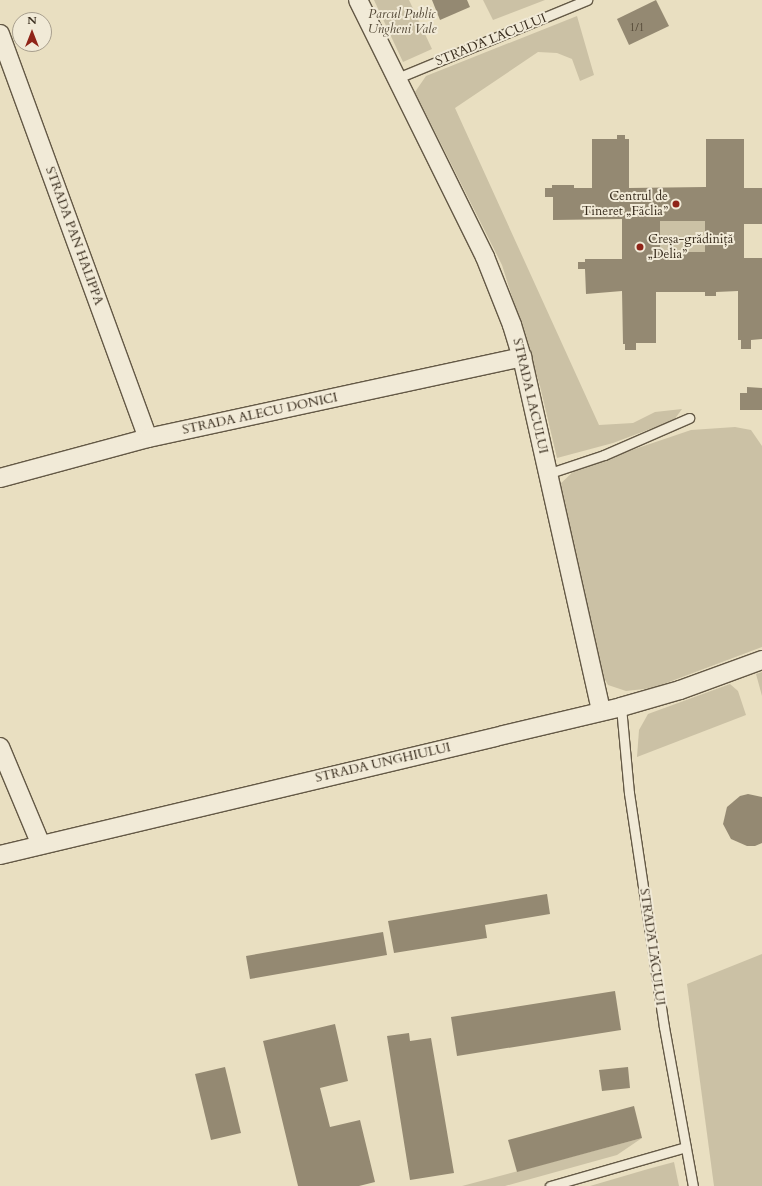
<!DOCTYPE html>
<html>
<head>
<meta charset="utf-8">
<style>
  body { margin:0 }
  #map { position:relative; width:762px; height:1186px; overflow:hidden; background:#e9dfc1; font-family:Cardo,serif }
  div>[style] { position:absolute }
  .green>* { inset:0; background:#cbc1a5 }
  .building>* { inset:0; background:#948972 }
  .roads { filter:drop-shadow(1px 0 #645946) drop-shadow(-1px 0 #645946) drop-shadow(0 1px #645946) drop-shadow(0 -1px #645946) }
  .service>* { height:9px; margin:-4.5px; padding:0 4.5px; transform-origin:4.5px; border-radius:4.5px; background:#f1ead7 }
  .minor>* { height:18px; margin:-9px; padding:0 9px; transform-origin:9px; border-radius:9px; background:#f1ead7 }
  .dots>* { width:11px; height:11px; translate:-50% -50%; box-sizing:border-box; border:2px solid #f1ead7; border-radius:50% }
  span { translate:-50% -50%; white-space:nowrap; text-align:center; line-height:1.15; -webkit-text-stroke:4px #f1ead7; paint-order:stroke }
  .number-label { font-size:11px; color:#4f4332 }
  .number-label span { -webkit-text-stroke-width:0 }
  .park-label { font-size:13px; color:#554a38; font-style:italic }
  .street-label { font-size:13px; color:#382c1d }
  .poi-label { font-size:13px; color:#382c1d }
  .right { translate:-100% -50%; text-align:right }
  .left { translate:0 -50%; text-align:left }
  .north { position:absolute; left:12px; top:12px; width:40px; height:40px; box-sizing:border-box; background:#f1ead7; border:1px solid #a79e8d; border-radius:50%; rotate:0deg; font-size:11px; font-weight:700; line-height:16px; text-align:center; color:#382c1d }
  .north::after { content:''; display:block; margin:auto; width:14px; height:18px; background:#8f2418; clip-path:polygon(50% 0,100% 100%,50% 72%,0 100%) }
</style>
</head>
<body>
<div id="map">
  <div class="green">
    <i style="clip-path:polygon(374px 0,409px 0,432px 49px,403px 62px)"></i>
    <i style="clip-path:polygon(483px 0,545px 0,493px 20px)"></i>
    <i style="clip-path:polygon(577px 16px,594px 75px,580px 81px,572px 59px,557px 53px,538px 52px,455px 108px,599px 425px,633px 423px,655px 412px,682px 409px,674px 420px,613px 443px,557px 458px,540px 386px,502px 265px,415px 92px,426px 76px)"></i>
    <i style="clip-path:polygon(660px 221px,705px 221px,705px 252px,660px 252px)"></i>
    <i style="clip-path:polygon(735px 427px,751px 430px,762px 446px,762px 647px,653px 688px,626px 691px,608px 685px,604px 678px,558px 486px,576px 469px,691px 430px)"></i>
    <i style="clip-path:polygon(762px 672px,762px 696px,756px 674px)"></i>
    <i style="clip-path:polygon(730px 684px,738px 691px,746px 715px,637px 757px,639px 730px,648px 714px)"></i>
    <i style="clip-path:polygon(762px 954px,762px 1186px,714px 1186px,687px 984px)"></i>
    <i style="clip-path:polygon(642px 1138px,617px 1155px,505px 1186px,462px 1186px)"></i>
    <i style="clip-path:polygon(674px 1162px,679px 1186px,590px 1186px,648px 1169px)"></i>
  </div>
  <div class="building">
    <i style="clip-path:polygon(432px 0,467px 0,470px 7px,440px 20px)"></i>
    <i style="clip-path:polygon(656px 0,669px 26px,629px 45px,617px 19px)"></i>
    <i style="clip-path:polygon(evenodd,617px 135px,625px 135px,625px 139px,629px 139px,629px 188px,706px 187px,706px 139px,744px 139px,744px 188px,762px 188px,762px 224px,744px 224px,744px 258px,762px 258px,762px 339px,751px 340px,751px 349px,741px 349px,741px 340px,738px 340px,738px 291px,716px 292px,716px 296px,705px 296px,705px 292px,656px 292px,656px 343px,636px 343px,636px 350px,625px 350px,625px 344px,623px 344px,622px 291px,586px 294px,585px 269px,578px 269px,578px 262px,585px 262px,585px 259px,622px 259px,622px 219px,553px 220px,553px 197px,545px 197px,545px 188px,552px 188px,552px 185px,574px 185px,574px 188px,592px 188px,592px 139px,617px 139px,617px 135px,660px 221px,705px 221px,705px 252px,660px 252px,660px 221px)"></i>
    <i style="clip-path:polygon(747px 387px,762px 388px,762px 410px,740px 410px,740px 393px,747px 393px)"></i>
    <i style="clip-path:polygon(748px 794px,762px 797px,762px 843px,755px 846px,747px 846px,731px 839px,723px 824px,727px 807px,740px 796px)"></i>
    <i style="clip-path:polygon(547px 894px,550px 914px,485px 925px,487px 938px,394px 953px,388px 921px)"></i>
    <i style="clip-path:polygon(383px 932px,387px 955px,250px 979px,246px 956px)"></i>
    <i style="clip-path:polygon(615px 991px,621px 1030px,457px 1056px,451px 1017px)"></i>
    <i style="clip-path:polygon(335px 1024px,348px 1081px,320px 1088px,330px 1127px,360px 1120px,375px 1182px,359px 1186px,298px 1186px,263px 1041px)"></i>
    <i style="clip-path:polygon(409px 1033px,410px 1041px,431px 1038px,454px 1173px,410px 1180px,387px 1036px)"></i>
    <i style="clip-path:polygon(225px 1067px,241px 1133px,211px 1140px,195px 1074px)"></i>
    <i style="clip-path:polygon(628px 1067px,630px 1088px,602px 1091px,599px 1070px)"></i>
    <i style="clip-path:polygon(634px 1106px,642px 1138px,517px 1172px,508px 1140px)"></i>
  </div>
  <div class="roads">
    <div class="service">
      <i style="left:395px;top:79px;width:208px;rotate:-22.4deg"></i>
      <i style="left:547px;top:474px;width:60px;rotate:-18.4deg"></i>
      <i style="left:604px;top:455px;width:93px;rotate:-23.5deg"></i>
      <i style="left:621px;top:707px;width:86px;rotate:84.7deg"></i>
      <i style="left:629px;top:793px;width:237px;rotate:81.5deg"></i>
      <i style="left:664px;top:1027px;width:162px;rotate:79.7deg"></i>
      <i style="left:550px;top:1186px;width:141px;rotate:-16deg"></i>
    </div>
    <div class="minor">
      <i style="left:358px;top:0;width:287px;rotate:63.7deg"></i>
      <i style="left:485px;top:257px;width:73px;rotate:68.3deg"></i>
      <i style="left:512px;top:325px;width:34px;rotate:73deg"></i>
      <i style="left:522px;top:357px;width:363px;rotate:77.4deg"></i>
      <i style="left:0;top:34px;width:430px;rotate:69.9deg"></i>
      <i style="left:0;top:478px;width:153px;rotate:-15.1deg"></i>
      <i style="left:148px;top:438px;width:383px;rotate:-12.2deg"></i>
      <i style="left:0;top:747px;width:106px;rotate:67.3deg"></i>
      <i style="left:0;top:855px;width:638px;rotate:-13.4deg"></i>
      <i style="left:621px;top:707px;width:61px;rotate:-16.1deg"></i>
      <i style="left:680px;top:690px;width:87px;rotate:-20.1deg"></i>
    </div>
  </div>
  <div class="dots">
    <i style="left:676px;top:204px;background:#8f2418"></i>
    <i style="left:640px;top:247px;background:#8f2418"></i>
  </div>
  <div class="number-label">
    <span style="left:637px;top:28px">1/1</span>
  </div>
  <div class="park-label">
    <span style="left:402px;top:22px">Parcul Public<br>Ungheni Vale</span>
  </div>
  <div class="street-label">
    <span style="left:491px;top:40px;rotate:-22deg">STRADA LACULUI</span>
    <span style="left:74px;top:236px;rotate:70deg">STRADA PAN HALIPPA</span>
    <span style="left:530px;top:396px;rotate:77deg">STRADA LACULUI</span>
    <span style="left:260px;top:414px;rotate:-12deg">STRADA ALECU DONICI</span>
    <span style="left:383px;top:763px;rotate:-13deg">STRADA UNGHIULUI</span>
    <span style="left:652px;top:947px;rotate:82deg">STRADA LACULUI</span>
  </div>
  <div class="poi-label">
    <span class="right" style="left:668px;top:204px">Centrul de<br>Tineret „Făclia”</span>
    <span class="left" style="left:648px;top:247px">Creșa-grădiniță<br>„Delia”</span>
  </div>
  <div class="north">N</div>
</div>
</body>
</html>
